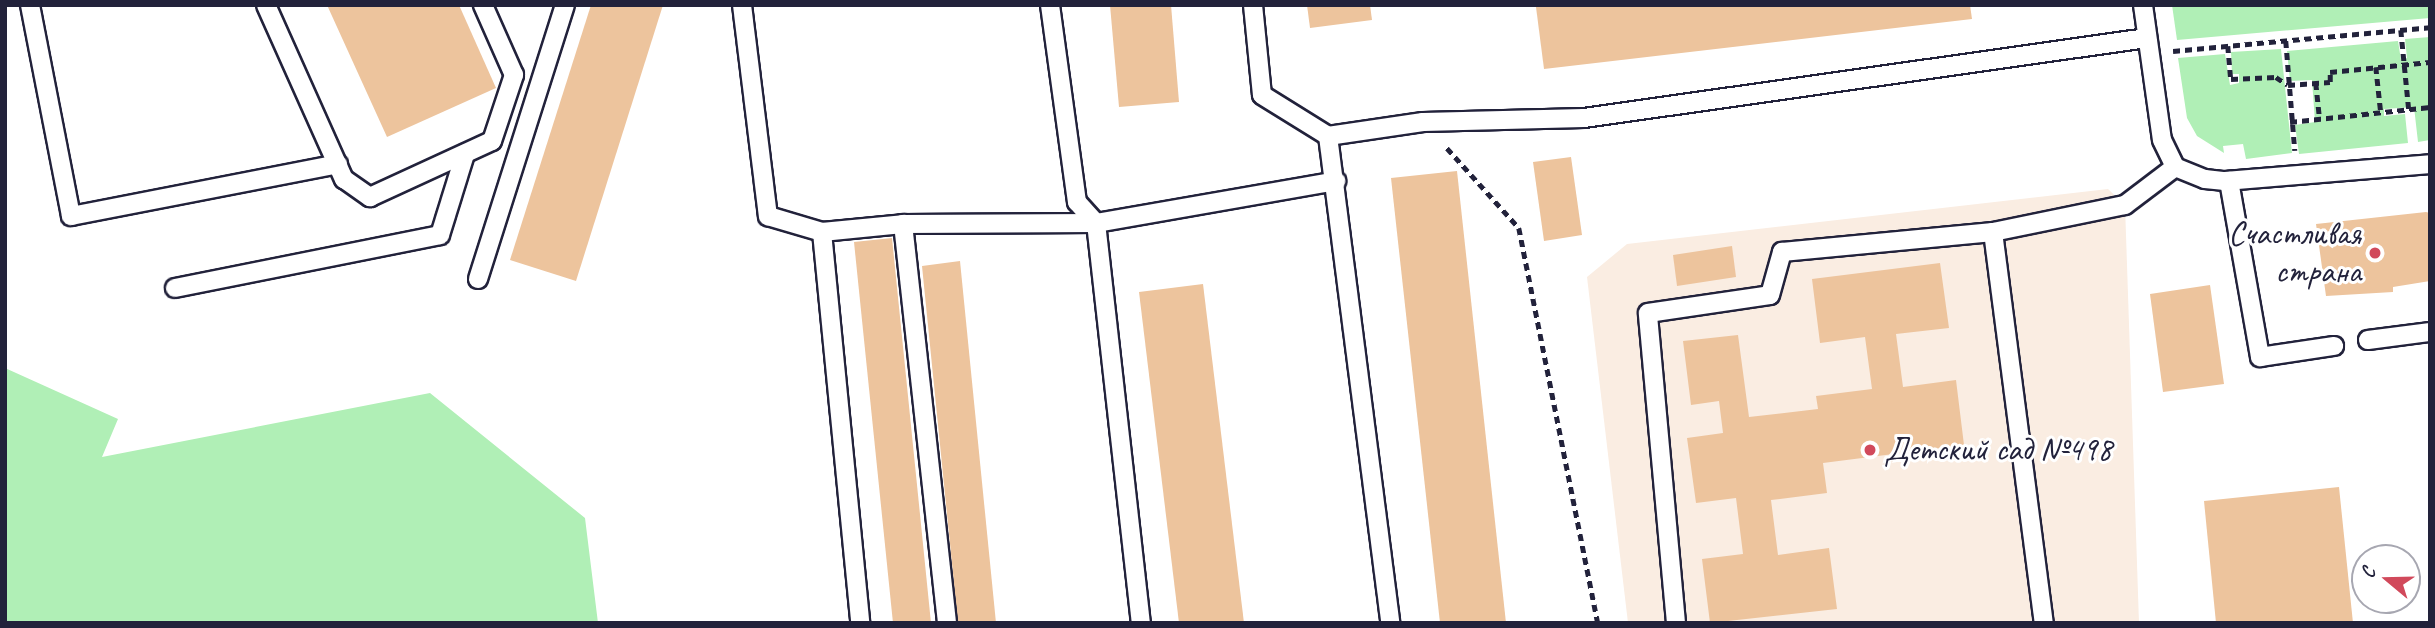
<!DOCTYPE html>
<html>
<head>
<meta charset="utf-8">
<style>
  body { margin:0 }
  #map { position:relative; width:2435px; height:628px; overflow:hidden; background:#fff; font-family:Caveat,sans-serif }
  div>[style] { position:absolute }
  .built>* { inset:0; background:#faede2 }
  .green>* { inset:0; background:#b0efb6 }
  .building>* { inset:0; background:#edc49d }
  .path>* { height:4.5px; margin-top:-2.25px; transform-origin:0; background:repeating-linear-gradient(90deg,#22223b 0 7px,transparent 0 12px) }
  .roads { filter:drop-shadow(2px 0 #22223b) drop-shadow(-2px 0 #22223b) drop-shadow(0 2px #22223b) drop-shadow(0 -2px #22223b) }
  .service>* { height:18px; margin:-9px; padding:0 9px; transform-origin:9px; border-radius:9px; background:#fff }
  .dots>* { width:19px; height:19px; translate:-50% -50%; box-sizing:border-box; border:4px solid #fff; border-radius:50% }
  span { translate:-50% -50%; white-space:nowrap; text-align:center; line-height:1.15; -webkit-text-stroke:6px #fff; paint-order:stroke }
  .poi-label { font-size:33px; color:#22223b }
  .right { translate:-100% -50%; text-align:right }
  .left { translate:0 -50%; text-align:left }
  .frame { position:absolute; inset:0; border:7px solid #22223b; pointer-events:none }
  .north { position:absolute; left:2351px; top:544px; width:70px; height:70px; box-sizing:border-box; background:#fff; border:2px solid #a7a7b1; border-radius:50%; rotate:289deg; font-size:19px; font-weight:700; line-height:28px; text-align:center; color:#22223b }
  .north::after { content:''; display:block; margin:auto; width:24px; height:32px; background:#d1495b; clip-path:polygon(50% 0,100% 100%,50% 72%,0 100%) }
</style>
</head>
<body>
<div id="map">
  <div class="built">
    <i style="clip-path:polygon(2108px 189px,2125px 205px,2139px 623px,1628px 623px,1587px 277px,1627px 244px)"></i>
  </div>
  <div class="green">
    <i style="clip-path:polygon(2172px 5px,2430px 5px,2430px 18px,2177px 40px)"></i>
    <i style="clip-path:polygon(2430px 37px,2430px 140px,2418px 142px,2414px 107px,2384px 109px,2384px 116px,2405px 114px,2408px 143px,2299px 154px,2295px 125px,2315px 122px,2312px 80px,2290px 81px,2287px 51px,2398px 41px,2401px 60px,2407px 58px,2405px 39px)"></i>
    <i style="clip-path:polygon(2281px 49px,2292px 153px,2246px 159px,2243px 144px,2223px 146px,2224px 153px,2197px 136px,2187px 118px,2178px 58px,2225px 54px,2230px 85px,2239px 83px,2239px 74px,2232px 74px,2231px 52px)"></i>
    <i style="clip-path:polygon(5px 368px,118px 419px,102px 457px,430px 393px,585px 518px,598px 623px,5px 623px)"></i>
  </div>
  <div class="building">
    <i style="clip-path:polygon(327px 5px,459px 5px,496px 88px,387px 137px)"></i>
    <i style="clip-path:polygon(591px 5px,663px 5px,576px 281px,510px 260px)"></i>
    <i style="clip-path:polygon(1110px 5px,1171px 5px,1179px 102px,1119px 107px)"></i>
    <i style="clip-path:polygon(1307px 5px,1370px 5px,1372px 20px,1310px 28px)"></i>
    <i style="clip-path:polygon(1552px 5px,1970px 5px,1972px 19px,1544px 69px,1536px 7px)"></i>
    <i style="clip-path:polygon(1571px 157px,1582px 235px,1544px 241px,1533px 162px)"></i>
    <i style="clip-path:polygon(1457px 171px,1506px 623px,1440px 623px,1391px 178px)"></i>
    <i style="clip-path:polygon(2426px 212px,2430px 213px,2430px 281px,2393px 287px,2393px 292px,2326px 296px,2316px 224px)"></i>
    <i style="clip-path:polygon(892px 238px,931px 623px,893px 623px,854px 242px)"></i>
    <i style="clip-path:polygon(1732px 246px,1736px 277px,1677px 286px,1673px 255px)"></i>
    <i style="clip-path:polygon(960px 261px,996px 623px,958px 623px,922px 266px)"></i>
    <i style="clip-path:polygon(1940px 263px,1949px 328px,1896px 334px,1903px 387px,1956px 380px,1964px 445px,1823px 463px,1827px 493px,1771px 500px,1778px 555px,1829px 548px,1837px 609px,1710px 623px,1702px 559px,1743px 554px,1736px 498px,1696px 503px,1687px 438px,1723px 433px,1719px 401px,1691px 405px,1683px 341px,1738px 335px,1749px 417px,1818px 409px,1816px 396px,1872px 389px,1865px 337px,1820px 343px,1812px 279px)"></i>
    <i style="clip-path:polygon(1203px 284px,1244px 623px,1179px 623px,1139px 292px)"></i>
    <i style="clip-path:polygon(2210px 285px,2224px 384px,2163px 392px,2150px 294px)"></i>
    <i style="clip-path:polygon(2339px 487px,2353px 623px,2216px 623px,2204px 501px)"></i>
  </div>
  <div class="path">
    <i style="left:2401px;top:30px;width:80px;rotate:84.3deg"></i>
    <i style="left:2286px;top:41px;width:110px;rotate:85.3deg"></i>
    <i style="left:2228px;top:46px;width:33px;rotate:85deg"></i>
    <i style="left:2231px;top:79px;width:45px;rotate:-2.5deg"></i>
    <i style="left:2276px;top:77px;width:14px;rotate:34deg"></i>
    <i style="left:2288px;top:85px;width:42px;rotate:-4.1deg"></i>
    <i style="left:2330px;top:82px;width:10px;rotate:-90deg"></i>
    <i style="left:2330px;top:72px;width:100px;rotate:-5.7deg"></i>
    <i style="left:2173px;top:51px;width:258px;rotate:-5.3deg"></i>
    <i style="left:2376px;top:67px;width:46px;rotate:83.8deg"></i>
    <i style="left:2316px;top:83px;width:36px;rotate:84deg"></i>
    <i style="left:2290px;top:122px;width:141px;rotate:-6.1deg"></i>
    <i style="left:1447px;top:148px;width:108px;rotate:48deg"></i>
    <i style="left:1519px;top:228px;width:403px;rotate:78.7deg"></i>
  </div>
  <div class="roads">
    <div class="service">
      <i style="left:30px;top:5px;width:215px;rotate:79deg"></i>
      <i style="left:71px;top:216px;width:272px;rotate:-11deg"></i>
      <i style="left:266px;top:5px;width:191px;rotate:65.9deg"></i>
      <i style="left:344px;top:179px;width:32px;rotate:35deg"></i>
      <i style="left:370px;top:197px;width:134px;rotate:-24.7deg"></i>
      <i style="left:492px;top:141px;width:70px;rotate:-71.6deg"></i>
      <i style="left:514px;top:75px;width:77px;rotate:-113.9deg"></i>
      <i style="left:742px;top:5px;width:213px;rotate:83deg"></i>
      <i style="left:768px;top:216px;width:56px;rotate:16.5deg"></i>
      <i style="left:822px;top:232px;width:81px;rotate:-5.6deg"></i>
      <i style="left:903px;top:224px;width:193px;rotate:-0.3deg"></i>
      <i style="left:1096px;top:223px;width:244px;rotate:-9.9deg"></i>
      <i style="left:1050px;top:5px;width:199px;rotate:82.2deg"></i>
      <i style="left:1077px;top:202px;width:28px;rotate:48deg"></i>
      <i style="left:1096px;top:223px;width:403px;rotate:83.6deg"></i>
      <i style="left:1253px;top:5px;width:90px;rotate:84.3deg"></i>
      <i style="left:1262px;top:95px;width:78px;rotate:31.8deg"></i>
      <i style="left:1328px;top:136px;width:491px;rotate:82.7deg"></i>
      <i style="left:2143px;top:5px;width:136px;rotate:82deg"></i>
      <i style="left:2162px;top:140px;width:30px;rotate:64deg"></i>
      <i style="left:2175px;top:167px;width:32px;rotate:22deg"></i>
      <i style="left:2205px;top:179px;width:20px;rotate:6deg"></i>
      <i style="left:2225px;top:181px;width:206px;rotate:-4.7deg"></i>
      <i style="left:1328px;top:136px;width:96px;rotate:-8.4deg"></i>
      <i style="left:1423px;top:122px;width:161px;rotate:-1.4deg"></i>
      <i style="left:1584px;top:118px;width:569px;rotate:-8.09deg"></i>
      <i style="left:2229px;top:181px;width:179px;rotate:80deg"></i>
      <i style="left:2260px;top:357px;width:75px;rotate:-8.5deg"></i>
      <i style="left:903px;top:224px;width:401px;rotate:83.7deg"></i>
      <i style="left:822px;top:232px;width:393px;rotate:84.4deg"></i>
      <i style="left:1993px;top:232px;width:394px;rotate:82.6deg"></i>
      <i style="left:478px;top:279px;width:287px;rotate:-72.4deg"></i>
      <i style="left:175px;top:288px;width:270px;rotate:-11.3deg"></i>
      <i style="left:440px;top:235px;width:85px;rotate:-72.8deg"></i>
      <i style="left:2368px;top:340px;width:63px;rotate:-7.4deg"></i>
      <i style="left:1676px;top:623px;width:311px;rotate:-95.2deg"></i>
      <i style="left:1648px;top:313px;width:123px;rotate:-8.4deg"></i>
      <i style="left:1770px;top:295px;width:45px;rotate:-74.4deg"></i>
      <i style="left:1782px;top:252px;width:212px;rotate:-5.4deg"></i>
      <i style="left:1993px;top:232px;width:135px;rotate:-11.6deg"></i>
      <i style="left:2125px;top:205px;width:63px;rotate:-37.2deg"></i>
    </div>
  </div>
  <div class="dots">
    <i style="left:2375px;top:253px;background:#d1495b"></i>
    <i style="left:1870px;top:450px;background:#d1495b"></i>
  </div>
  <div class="poi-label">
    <span class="right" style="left:2361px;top:253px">Счастливая<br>страна</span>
    <span class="left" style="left:1884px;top:450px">Детский сад №498</span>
  </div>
  <div class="frame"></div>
  <div class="north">С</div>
</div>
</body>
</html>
